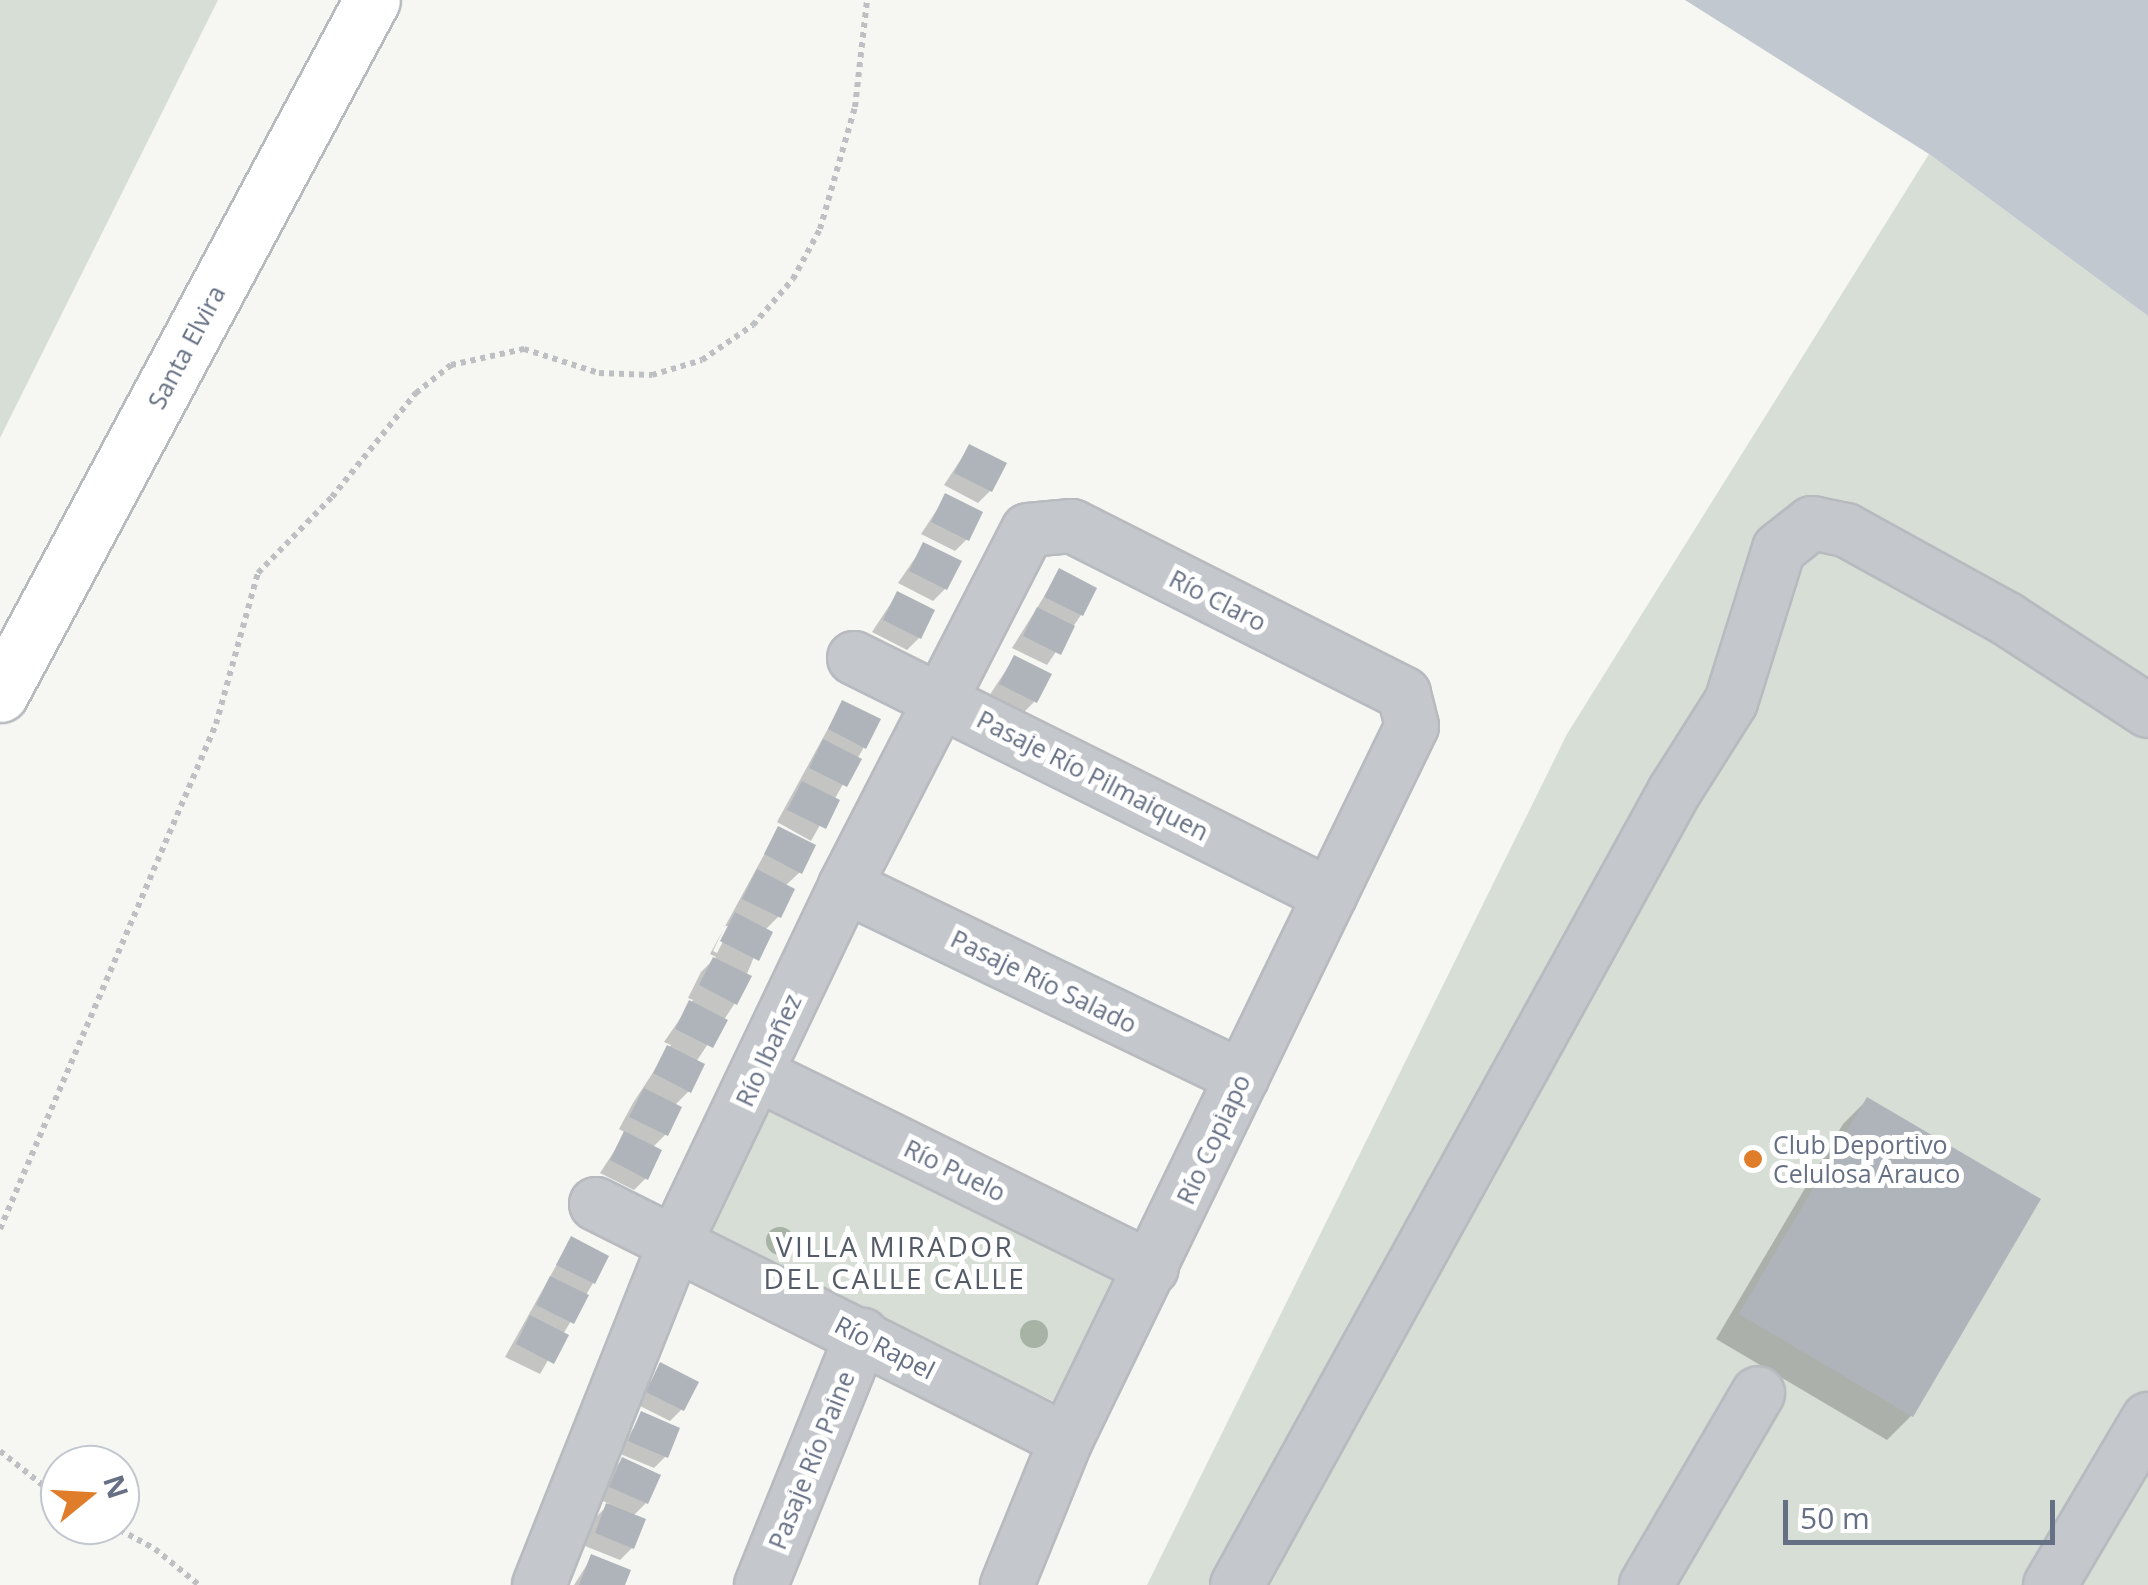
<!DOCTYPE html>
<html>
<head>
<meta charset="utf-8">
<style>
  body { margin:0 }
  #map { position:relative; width:2148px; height:1585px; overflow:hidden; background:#f6f7f3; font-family:"Open Sans",sans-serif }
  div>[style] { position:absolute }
  .green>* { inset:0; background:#d6ded5 }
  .water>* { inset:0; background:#c2c8cf }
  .shadow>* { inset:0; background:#0003 }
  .building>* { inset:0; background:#afb4bb }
  .path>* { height:6px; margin-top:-3px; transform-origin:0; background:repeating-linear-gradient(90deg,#bebfc2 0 5px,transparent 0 10px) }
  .roads { filter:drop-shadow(2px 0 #b7babf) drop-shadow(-2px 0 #b7babf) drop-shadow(0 2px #b7babf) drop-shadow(0 -2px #b7babf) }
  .minor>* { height:52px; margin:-26px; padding:0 26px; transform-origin:26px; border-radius:26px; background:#c4c7cb }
  .major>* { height:55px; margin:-27.5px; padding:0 27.5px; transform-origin:27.5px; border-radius:27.5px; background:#fff }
  .trees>* { width:28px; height:28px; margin:-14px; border-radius:50%; background:#a6b3a5 }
  .dots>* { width:28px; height:28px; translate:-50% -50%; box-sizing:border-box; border:5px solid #fff; border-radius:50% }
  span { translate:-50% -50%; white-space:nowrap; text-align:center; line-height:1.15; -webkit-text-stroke:10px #fff; paint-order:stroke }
  .street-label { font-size:25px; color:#667084 }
  .poi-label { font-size:25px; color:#667084 }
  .left { translate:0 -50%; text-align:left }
  .neighbourhood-label { font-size:28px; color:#545b69; letter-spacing:2.5px }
  .north { position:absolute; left:40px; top:1445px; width:100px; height:100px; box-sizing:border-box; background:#fff; border:2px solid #c2c6ce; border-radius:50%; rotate:72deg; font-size:28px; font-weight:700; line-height:40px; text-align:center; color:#667084 }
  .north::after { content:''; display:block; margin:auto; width:35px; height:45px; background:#e07d2a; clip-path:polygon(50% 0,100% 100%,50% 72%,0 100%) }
  .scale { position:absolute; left:1783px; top:1500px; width:272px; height:45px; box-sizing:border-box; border:5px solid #667084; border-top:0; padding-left:12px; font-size:30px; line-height:35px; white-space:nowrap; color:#667084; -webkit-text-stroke:8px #fff; paint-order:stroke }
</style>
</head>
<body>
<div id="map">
  <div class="green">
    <i style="clip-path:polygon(0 0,218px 0,0 438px)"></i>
    <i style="clip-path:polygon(1929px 154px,2148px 316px,2148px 1585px,1147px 1585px,1567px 734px)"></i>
    <i style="clip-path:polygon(772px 1091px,1125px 1279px,1064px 1406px,731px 1250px,708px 1226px)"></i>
  </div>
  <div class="water">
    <i style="clip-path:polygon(1685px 0,2148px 0,2148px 316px,1929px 154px)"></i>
  </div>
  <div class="shadow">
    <i style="clip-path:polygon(969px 447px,990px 491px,978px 503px,944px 485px)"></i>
    <i style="clip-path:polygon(946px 496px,967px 539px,955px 551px,921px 534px)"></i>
    <i style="clip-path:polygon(924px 545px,945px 589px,933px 601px,898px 583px)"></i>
    <i style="clip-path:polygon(1060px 571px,1081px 615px,1047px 665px,1012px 648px)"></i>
    <i style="clip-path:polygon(897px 594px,919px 638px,907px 650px,872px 632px)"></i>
    <i style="clip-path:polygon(1014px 658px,1035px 701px,1023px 713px,989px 696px)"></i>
    <i style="clip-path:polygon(842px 703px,864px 747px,811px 841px,777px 822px)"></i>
    <i style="clip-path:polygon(evenodd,778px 829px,800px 872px,785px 886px,779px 916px,765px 930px,735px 1003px,696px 1062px,689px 1091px,674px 1106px,666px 1134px,652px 1148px,646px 1178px,634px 1190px,600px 1173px,626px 1133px,619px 1129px,633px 1103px,671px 1045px,664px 1042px,693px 1000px,688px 998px,701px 972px,716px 957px,710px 954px,778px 829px,725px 926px,731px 926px,717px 953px,713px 951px,725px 926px)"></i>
    <i style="clip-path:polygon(1867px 1100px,1911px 1416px,1887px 1440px,1716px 1339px,1843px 1124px)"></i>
    <i style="clip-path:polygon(571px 1239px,593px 1283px,540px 1374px,505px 1357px)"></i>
    <i style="clip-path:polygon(661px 1366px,682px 1409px,670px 1421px,636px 1404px)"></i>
    <i style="clip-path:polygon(642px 1414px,666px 1456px,654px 1468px,618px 1453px)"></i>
    <i style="clip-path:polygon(622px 1460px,646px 1503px,633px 1516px,632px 1548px,620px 1560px,585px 1546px,595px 1518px,609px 1504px,599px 1499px,610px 1472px)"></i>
    <i style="clip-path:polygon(592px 1557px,622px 1585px,574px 1585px)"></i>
  </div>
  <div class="building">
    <i style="clip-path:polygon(969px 444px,1007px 463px,992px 492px,954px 473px)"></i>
    <i style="clip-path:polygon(945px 493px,983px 512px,969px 541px,931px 522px)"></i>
    <i style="clip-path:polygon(923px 542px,962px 561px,947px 590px,909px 571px)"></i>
    <i style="clip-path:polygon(1059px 568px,1097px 588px,1083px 616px,1044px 597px)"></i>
    <i style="clip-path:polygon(897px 591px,935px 610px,921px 639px,883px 620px)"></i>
    <i style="clip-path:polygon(1037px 607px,1075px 626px,1061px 655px,1023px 636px)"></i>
    <i style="clip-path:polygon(1014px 655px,1052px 674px,1037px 703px,999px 684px)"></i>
    <i style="clip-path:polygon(842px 700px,881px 719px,866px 749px,828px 729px)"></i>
    <i style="clip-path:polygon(823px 739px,862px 759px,847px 787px,809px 768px)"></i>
    <i style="clip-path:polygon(802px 781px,840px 800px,826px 829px,787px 810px)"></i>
    <i style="clip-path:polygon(778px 826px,816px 845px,802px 874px,764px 854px)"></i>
    <i style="clip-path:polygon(757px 869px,795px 889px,781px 918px,742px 899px)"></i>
    <i style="clip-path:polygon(735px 912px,773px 932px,759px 961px,720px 941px)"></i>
    <i style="clip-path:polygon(713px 957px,752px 976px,737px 1005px,699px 985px)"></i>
    <i style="clip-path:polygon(689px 1000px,728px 1020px,713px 1048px,675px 1029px)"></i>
    <i style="clip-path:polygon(667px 1045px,705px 1064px,691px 1093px,653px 1073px)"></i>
    <i style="clip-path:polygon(644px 1088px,682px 1107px,668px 1136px,629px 1117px)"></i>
    <i style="clip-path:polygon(1867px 1097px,2041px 1199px,1913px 1417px,1739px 1314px)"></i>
    <i style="clip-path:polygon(624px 1131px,662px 1150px,648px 1180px,610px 1160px)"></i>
    <i style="clip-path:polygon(571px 1236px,609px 1256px,595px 1284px,556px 1265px)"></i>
    <i style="clip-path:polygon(550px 1276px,589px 1295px,574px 1324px,536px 1305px)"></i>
    <i style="clip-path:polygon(530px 1315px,569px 1335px,554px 1364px,516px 1344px)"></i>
    <i style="clip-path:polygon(660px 1362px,699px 1382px,684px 1411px,646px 1392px)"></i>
    <i style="clip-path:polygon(641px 1411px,680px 1428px,668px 1458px,628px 1441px)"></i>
    <i style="clip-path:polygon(622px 1457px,661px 1475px,648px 1504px,609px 1487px)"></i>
    <i style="clip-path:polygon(606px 1503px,646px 1519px,634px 1549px,595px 1533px)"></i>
    <i style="clip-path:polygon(591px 1554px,631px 1570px,625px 1585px,579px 1585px)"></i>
  </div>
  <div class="path">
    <i style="left:0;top:1229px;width:549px;rotate:-66.84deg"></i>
    <i style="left:216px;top:724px;width:157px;rotate:-74.5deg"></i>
    <i style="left:258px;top:573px;width:106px;rotate:-45.8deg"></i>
    <i style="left:332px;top:497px;width:134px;rotate:-51.1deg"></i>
    <i style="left:416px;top:393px;width:45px;rotate:-38.7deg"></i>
    <i style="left:451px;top:365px;width:75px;rotate:-12.4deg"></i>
    <i style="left:524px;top:349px;width:79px;rotate:17.7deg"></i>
    <i style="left:599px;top:373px;width:53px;rotate:2.2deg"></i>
    <i style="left:652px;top:375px;width:52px;rotate:-16.7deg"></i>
    <i style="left:702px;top:360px;width:62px;rotate:-34.5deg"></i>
    <i style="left:753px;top:325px;width:61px;rotate:-49deg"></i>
    <i style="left:793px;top:279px;width:57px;rotate:-61.6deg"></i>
    <i style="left:820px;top:229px;width:127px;rotate:-74deg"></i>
    <i style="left:855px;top:107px;width:108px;rotate:-83.6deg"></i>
    <i style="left:0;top:1451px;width:77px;rotate:38.7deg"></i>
    <i style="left:111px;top:1525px;width:50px;rotate:28.6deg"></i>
    <i style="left:155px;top:1549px;width:57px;rotate:39.3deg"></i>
  </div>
  <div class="roads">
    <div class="minor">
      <i style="left:854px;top:658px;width:532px;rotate:26.47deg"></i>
      <i style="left:845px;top:886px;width:441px;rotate:25.7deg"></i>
      <i style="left:757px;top:1074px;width:440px;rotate:26.2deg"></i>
      <i style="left:596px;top:1204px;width:526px;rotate:26.66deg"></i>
      <i style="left:539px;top:1585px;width:370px;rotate:-68.3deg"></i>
      <i style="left:676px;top:1241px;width:393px;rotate:-64.5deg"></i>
      <i style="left:845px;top:886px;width:400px;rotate:-62.8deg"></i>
      <i style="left:1028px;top:530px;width:44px;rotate:-5.2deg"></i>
      <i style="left:1072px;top:526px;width:372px;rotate:26.8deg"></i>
      <i style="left:1404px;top:694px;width:33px;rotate:76deg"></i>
      <i style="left:1412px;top:726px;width:793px;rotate:115.85deg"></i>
      <i style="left:1066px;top:1440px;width:157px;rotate:112.1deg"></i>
      <i style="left:761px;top:1585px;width:270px;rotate:-68deg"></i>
      <i style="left:1237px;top:1585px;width:905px;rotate:-61.14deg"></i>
      <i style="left:1674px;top:792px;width:107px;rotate:-57.7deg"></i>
      <i style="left:1731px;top:702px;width:160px;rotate:-72.6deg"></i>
      <i style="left:1779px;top:549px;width:42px;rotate:-38.2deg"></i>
      <i style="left:1812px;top:523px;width:35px;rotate:12deg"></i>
      <i style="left:1846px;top:530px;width:184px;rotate:28.9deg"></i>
      <i style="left:2007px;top:619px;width:168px;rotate:33.1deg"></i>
      <i style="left:1646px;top:1585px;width:222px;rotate:-59.7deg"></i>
      <i style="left:2050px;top:1585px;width:193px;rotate:-59.4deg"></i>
    </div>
    <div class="major">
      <i style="left:0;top:694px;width:787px;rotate:-61.81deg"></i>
    </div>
  </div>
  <div class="trees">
    <i style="left:780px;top:1241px"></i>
    <i style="left:1034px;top:1334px"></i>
  </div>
  <div class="dots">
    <i style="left:1753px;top:1159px;background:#e07d2a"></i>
  </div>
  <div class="street-label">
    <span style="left:186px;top:347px;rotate:-62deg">Santa Elvira</span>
    <span style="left:1218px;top:600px;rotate:27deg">Río Claro</span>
    <span style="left:1093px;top:775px;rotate:27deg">Pasaje Río Pilmaiquen</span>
    <span style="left:1044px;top:981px;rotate:26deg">Pasaje Río Salado</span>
    <span style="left:768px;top:1050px;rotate:-65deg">Río Ibañez</span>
    <span style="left:1213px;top:1139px;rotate:-65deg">Río Copiapo</span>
    <span style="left:955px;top:1170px;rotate:26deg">Río Puelo</span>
    <span style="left:885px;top:1347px;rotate:27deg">Río Rapel</span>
    <span style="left:811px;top:1460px;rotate:-68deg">Pasaje Río Paine</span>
  </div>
  <div class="poi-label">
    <span class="left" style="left:1773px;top:1159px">Club Deportivo<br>Celulosa Arauco</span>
  </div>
  <div class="neighbourhood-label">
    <span style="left:895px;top:1262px">VILLA MIRADOR<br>DEL CALLE CALLE</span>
  </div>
  <div class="north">N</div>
  <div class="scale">50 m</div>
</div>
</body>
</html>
